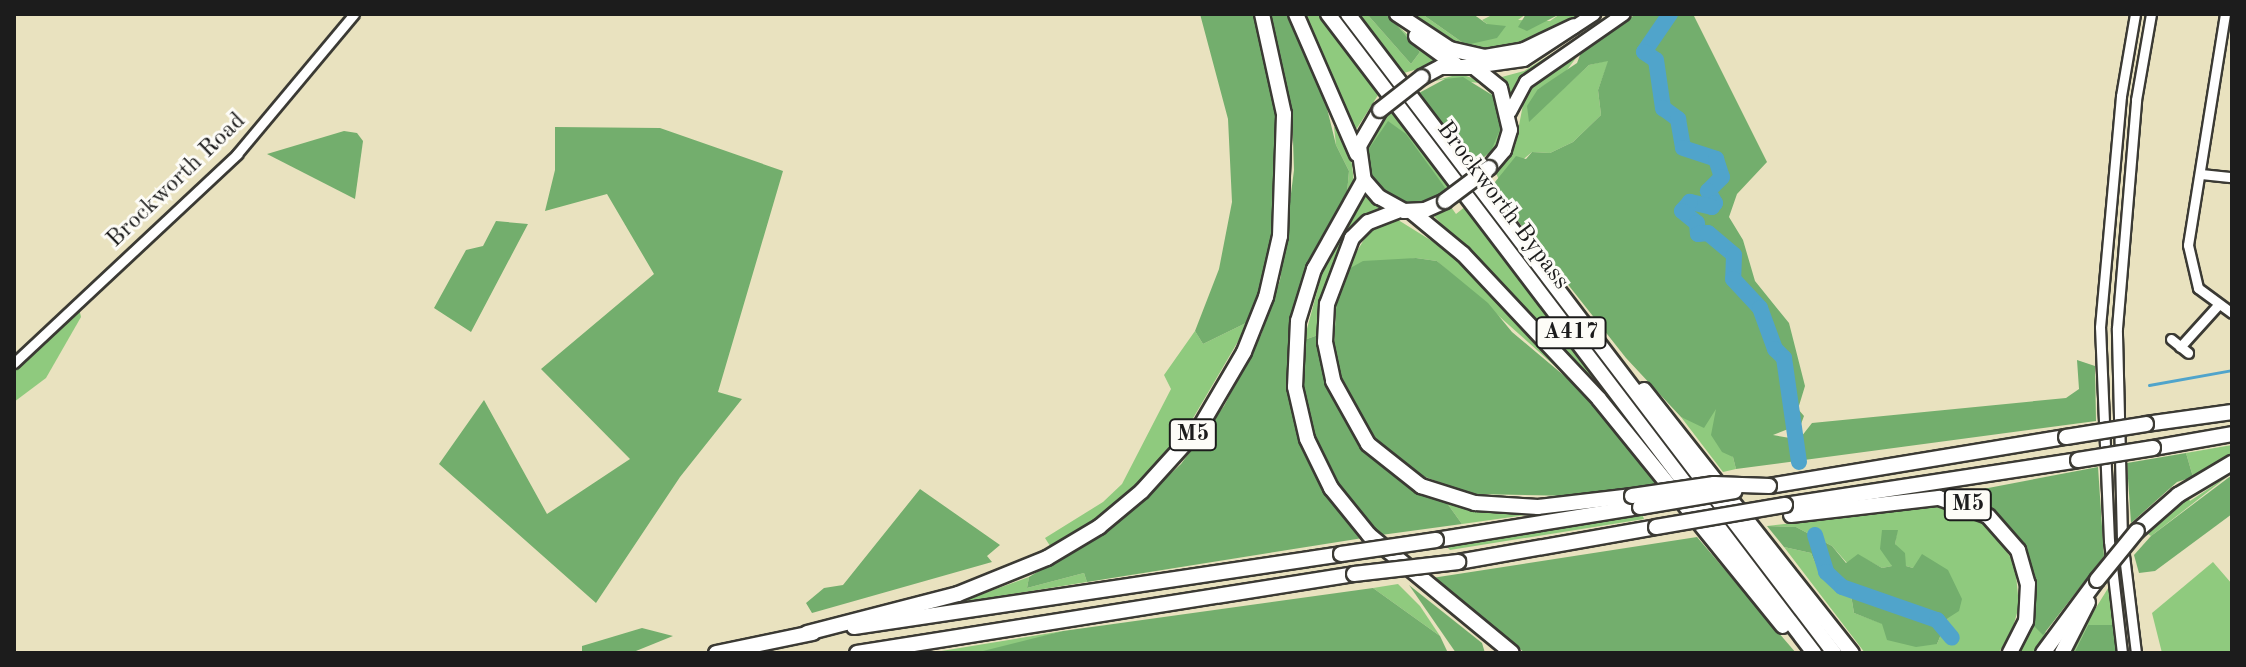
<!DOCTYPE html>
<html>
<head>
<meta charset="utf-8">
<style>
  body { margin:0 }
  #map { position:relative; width:2246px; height:667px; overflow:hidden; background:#e9e2bf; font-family:"Old Standard TT",serif }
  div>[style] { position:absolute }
  .green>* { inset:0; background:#8fca7e }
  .forest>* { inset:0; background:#73ae6d }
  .stream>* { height:3px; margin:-1.5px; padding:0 1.5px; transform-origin:1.5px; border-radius:1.5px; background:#50a4cb }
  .river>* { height:16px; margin:-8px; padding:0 8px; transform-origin:8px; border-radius:8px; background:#50a4cb }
  .roads { filter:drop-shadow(2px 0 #3b3a34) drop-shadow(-2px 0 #3b3a34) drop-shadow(0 2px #3b3a34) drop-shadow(0 -2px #3b3a34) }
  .minor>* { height:9px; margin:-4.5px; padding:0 4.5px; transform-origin:4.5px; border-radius:4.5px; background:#fff }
  .major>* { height:12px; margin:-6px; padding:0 6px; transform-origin:6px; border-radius:6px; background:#fff }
  .highway>* { height:14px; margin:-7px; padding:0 7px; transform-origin:7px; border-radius:7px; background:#fff }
  .bridges { filter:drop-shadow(2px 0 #3b3a34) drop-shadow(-2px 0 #3b3a34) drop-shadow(0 2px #3b3a34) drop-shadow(0 -2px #3b3a34) }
  .highway-bridge>* { height:14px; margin:-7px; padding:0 7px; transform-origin:7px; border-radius:7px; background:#fff }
  span { translate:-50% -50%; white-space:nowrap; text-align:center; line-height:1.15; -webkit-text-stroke:6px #fdfcf7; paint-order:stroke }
  .shield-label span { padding:2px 6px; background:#fdfcf7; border:2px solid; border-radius:6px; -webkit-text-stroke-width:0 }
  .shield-label { font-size:22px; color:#1c1c1c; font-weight:700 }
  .street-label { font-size:24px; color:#1c1c1c }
  .frame { position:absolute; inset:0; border:16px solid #1c1c1c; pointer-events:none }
</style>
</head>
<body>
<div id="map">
  <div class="green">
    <i style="clip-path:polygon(1302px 14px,1321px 14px,1380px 92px,1354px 133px)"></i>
    <i style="clip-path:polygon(1359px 14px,1367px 14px,1411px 64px,1420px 52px,1396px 24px,1438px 63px,1404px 73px)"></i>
    <i style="clip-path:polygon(1407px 14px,1422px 14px,1466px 45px,1487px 24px,1482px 20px,1494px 14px,1526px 14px,1518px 20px,1550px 21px,1560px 14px,1585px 14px,1532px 42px,1482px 53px,1462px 49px)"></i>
    <i style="clip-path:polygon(1616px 14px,1525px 75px,1510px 94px,1498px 78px,1524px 71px)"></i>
    <i style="clip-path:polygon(1603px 34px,1582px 50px,1564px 74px,1538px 89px,1548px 103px,1589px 65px,1609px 60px,1598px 90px,1601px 115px,1573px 142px,1550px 153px,1532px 152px,1499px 180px,1496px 173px,1515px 146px,1526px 89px)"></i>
    <i style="clip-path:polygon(1460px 74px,1478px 80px,1495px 93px,1505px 127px,1500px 148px,1487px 162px,1492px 95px,1479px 83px,1445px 79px,1425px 83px)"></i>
    <i style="clip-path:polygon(1395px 112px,1449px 186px,1446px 189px,1429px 170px,1366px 153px,1367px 141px,1384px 116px)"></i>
    <i style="clip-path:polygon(1334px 127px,1342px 128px,1352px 164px,1354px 184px,1346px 204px,1349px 171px,1336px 145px)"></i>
    <i style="clip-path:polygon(1366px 195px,1381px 210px,1366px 218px,1321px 334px,1304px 340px,1322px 273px)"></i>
    <i style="clip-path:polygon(1480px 195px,1694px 479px,1477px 197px)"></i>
    <i style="clip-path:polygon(1466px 206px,1675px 481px,1604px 396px,1433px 215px,1451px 207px,1456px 214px)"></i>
    <i style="clip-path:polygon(1395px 218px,1456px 256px,1593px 400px,1437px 261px,1416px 258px,1345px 271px,1374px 223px)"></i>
    <i style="clip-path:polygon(79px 308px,81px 317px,46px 378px,14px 402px,14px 369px)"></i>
    <i style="clip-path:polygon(1250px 321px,1182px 437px,1129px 496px,1052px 549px,1045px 538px,1103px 502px,1122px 484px,1171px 389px,1164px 375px,1195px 331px,1203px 344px)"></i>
    <i style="clip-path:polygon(1717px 406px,1719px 443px,1733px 457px,1736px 469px,1723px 472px,1681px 417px,1694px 420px)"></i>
    <i style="clip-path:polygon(2232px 445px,2232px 456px,2193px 477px,2186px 453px)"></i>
    <i style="clip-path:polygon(2232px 473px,2151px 536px,2148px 534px,2188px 498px,2190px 501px)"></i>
    <i style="clip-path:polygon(1444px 499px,1533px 514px,1462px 524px)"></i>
    <i style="clip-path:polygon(1932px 506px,1974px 517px,1992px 530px,2015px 564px,2019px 606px,2010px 638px,1998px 653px,1865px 653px,1784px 547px,1811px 553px,1819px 572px,1851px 595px,1854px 613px,1937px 644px,1948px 618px,1913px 568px,1906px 566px,1895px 544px,1897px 531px,1889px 556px,1892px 566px,1882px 568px,1858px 555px,1847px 563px,1832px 546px,1796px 527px,1767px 526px)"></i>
    <i style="clip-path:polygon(1642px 514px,1644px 519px,1450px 550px,1446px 546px)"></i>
    <i style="clip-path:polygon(1735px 533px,1827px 653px,1732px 534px)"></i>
    <i style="clip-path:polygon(2213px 562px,2232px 584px,2232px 653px,2162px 653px,2152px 613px)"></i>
    <i style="clip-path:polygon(1084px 573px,1087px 582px,957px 603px,1029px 577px,1027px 588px)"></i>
    <i style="clip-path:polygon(1398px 584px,1420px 606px,1440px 636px,1373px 588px)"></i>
    <i style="clip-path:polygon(2110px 585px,2114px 625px,2088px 625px,2074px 653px,2068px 653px)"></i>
    <i style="clip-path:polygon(2030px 622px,2048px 634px,2034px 653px,2015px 653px)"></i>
    <i style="clip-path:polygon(1063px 631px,993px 651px,929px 653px)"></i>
  </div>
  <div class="forest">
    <i style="clip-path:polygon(1200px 14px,1254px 14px,1267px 55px,1280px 149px,1272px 245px,1250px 321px,1203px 344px,1195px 331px,1219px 269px,1232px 202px,1228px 119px)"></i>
    <i style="clip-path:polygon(1271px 14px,1289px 14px,1324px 96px,1336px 145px,1349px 171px,1346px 204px,1297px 302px,1290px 330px,1290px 391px,1317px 478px,1363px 538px,1087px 582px,1084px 573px,1027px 588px,1029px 577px,1120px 521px,1181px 464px,1224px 406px,1261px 335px,1280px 280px,1294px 170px,1292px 110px)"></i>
    <i style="clip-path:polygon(1367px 14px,1386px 14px,1396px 24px,1420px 52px,1411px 64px)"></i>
    <i style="clip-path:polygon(1422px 14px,1473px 14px,1487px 24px,1506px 26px,1497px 38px,1466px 45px)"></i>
    <i style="clip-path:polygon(1526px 14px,1560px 14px,1527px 31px,1518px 27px)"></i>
    <i style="clip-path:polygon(1636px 14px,1693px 14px,1767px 162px,1737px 194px,1729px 217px,1743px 240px,1755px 281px,1789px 323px,1805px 386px,1798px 409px,1804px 416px,1801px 424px,1773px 435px,1790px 438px,1794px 446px,1812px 423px,2066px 398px,2079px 389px,2077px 360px,2095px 366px,2096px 421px,1736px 469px,1733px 457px,1722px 452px,1711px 435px,1716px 409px,1704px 428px,1681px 417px,1626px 358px,1491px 187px,1516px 156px,1526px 159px,1532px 152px,1550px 153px,1573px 142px,1601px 115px,1598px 90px,1608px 61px,1589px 65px,1529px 122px,1527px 106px,1538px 89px,1577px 63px,1582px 50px)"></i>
    <i style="clip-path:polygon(1463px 77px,1492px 95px,1502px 125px,1491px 151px,1474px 166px,1419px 93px,1445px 79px)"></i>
    <i style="clip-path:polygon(1388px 121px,1406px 134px,1446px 189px,1441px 196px,1420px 204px,1400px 202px,1374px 182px,1366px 153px)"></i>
    <i style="clip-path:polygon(555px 127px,660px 128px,783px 171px,718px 392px,742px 399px,680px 477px,596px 603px,439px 464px,484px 400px,547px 514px,630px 459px,541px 369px,654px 274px,607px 194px,545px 211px,555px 170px)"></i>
    <i style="clip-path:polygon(344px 131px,357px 133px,363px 141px,355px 199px,267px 154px)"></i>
    <i style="clip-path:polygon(496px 221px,528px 224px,471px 332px,434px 308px,466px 250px,483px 246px)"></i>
    <i style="clip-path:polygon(1416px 258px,1437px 261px,1488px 303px,1512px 332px,1593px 400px,1659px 483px,1574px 496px,1471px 494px,1409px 471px,1383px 448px,1351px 404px,1340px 378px,1334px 344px,1337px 292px,1345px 271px,1363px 261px)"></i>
    <i style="clip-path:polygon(1321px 334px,1328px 379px,1355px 433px,1444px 499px,1462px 524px,1381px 535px,1344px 496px,1315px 439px,1304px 396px,1304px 340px)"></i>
    <i style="clip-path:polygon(2186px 453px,2193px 477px,2177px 482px,2131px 523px,2127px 463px)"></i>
    <i style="clip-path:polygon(2098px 467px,2104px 556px,2043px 635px,2030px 622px,2032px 580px,1988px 510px,1962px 493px)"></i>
    <i style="clip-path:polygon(2232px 475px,2232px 514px,2155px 571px,2139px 573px,2134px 555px,2151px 536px)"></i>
    <i style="clip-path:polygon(920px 489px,1000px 545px,987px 556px,992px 562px,812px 613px,806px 603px,824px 588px,843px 585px)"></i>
    <i style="clip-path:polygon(1767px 526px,1796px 527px,1832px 546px,1846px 563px,1858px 554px,1882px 568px,1892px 566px,1880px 549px,1882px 530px,1898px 530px,1895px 544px,1905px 553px,1906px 566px,1913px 568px,1922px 554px,1948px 570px,1962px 599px,1959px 611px,1948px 618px,1937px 644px,1916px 647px,1887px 640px,1882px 624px,1854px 613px,1851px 595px,1819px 572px,1811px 553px,1784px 547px)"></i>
    <i style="clip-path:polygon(1697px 537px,1796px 653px,1525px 653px,1432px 578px)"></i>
    <i style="clip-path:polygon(1409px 585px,1482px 643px,1485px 653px,1456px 653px)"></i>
    <i style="clip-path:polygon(1373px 588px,1440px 636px,1448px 653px,975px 653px,1063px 631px)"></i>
    <i style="clip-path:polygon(2088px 625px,2114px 625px,2117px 653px,2074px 653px)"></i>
    <i style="clip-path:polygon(642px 628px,673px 636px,631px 653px,582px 653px,582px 646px)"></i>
  </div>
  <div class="stream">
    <i style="left:1471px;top:14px;width:8px"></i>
    <i style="left:2149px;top:385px;width:84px;rotate:-10.2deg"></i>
  </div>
  <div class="river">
    <i style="left:1670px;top:14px;width:46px;rotate:124.4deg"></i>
    <i style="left:1644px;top:52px;width:14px;rotate:34deg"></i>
    <i style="left:1656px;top:60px;width:49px;rotate:81.7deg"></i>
    <i style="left:1663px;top:108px;width:19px;rotate:36deg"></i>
    <i style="left:1678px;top:119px;width:29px;rotate:80deg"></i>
    <i style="left:1683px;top:148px;width:35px;rotate:18deg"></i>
    <i style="left:1716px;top:159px;width:19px;rotate:72deg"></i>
    <i style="left:1722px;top:177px;width:20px;rotate:135deg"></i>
    <i style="left:1708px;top:191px;width:14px;rotate:60deg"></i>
    <i style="left:1715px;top:203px;width:5px;rotate:127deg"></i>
    <i style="left:1712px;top:207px;width:23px;rotate:-167deg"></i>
    <i style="left:1690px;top:202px;width:12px;rotate:132deg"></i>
    <i style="left:1682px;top:211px;width:19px;rotate:39deg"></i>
    <i style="left:1697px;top:223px;width:11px;rotate:85deg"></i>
    <i style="left:1698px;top:234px;width:10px;rotate:-6deg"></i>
    <i style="left:1708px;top:233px;width:34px;rotate:40deg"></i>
    <i style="left:1734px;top:255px;width:24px;rotate:92deg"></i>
    <i style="left:1733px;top:279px;width:40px;rotate:47deg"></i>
    <i style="left:1760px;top:308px;width:44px;rotate:69.9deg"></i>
    <i style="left:1775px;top:349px;width:13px;rotate:45deg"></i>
    <i style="left:1784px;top:358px;width:105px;rotate:81.8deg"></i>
    <i style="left:1815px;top:535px;width:39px;rotate:73deg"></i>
    <i style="left:1826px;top:572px;width:22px;rotate:43deg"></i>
    <i style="left:1842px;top:587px;width:101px;rotate:19.2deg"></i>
    <i style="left:1937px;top:620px;width:23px;rotate:50deg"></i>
  </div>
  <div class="roads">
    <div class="minor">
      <i style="left:2225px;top:14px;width:234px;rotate:99.1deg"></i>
      <i style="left:2188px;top:245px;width:44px;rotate:76.9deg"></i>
      <i style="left:2198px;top:288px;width:42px;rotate:36.3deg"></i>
      <i style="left:2201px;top:174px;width:31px;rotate:6deg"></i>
      <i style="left:2171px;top:339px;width:22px;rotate:39deg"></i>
      <i style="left:2180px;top:347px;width:55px;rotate:-47.9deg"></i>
      <i style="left:14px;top:363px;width:306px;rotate:-43.1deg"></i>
      <i style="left:237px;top:154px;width:182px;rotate:-50.1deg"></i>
      <i style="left:2122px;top:653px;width:113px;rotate:-96.6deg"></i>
      <i style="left:2109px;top:541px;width:214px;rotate:-92.4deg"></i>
      <i style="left:2100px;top:327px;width:232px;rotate:-84.8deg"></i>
      <i style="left:2121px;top:96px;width:83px;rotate:-80.3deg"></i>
      <i style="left:2136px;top:653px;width:115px;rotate:-97deg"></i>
      <i style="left:2122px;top:539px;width:211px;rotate:-91.4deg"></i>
      <i style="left:2117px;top:328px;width:229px;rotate:-85.2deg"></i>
      <i style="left:2136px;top:100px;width:87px;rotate:-80.1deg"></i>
    </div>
    <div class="major">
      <i style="left:1474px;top:67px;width:50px;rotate:-8deg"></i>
      <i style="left:1524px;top:60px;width:84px;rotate:-33.3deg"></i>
      <i style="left:1510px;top:112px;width:34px;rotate:-62deg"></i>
      <i style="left:1526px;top:82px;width:119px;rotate:-34.8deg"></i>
    </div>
    <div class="highway">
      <i style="left:1296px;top:14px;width:153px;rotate:66.5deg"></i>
      <i style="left:1328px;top:14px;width:803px;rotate:52.74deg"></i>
      <i style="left:1348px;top:14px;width:803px;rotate:52.74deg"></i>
      <i style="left:1397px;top:14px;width:64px;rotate:33.4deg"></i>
      <i style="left:1450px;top:49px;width:36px;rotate:13deg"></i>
      <i style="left:1485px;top:57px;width:40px;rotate:-10deg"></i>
      <i style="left:1524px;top:50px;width:55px;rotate:-25.6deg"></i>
      <i style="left:1416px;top:36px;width:49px;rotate:35.9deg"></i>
      <i style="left:1422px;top:77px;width:21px;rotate:-28deg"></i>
      <i style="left:1441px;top:67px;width:33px"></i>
      <i style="left:1474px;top:67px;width:33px;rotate:39deg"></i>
      <i style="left:1500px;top:88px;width:43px;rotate:76.6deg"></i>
      <i style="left:1510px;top:130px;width:21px;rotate:107deg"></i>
      <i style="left:1504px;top:150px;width:23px;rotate:130deg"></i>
      <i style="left:1380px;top:110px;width:42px;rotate:120.3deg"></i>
      <i style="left:1359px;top:146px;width:34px;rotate:82deg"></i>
      <i style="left:1364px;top:180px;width:23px;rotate:49deg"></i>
      <i style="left:1379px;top:197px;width:29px;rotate:29deg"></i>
      <i style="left:1404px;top:211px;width:21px;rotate:-3deg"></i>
      <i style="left:1425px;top:210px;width:22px;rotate:-24deg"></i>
      <i style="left:1364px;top:180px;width:102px;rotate:119.3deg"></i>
      <i style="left:1314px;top:269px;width:54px;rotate:107.1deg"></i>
      <i style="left:1298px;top:321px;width:66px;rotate:92.6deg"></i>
      <i style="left:1295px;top:387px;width:53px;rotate:77deg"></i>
      <i style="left:1307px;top:439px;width:55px;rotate:63.9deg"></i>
      <i style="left:1331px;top:488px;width:60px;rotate:51deg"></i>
      <i style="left:1369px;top:535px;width:185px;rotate:39.5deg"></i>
      <i style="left:1400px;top:210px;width:34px;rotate:159deg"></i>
      <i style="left:1368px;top:222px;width:23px;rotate:135deg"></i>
      <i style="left:1352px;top:238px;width:71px;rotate:110.7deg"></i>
      <i style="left:1327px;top:304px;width:38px;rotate:93deg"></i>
      <i style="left:1325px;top:342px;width:40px;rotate:78deg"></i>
      <i style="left:1333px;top:381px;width:72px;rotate:60.9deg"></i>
      <i style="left:1368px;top:444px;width:68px;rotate:38.4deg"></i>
      <i style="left:1421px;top:486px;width:57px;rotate:17.5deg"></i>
      <i style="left:1475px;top:503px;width:63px;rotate:3.6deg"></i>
      <i style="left:1538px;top:507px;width:95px;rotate:-6.7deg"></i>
      <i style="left:1412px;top:212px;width:66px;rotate:39.5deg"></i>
      <i style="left:1463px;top:254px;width:199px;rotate:46.8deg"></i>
      <i style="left:1599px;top:399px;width:292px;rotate:51deg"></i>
      <i style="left:1644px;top:390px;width:335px;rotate:51.7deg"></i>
      <i style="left:2146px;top:424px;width:87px;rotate:-7.9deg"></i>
      <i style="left:2153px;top:448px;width:80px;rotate:-10deg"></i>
      <i style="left:1769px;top:486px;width:301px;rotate:-9.4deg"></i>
      <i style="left:1785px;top:505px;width:296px;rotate:-8.7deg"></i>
      <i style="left:1791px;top:515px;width:149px;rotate:-6.6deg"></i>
      <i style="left:1939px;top:498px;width:52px;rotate:20.2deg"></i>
      <i style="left:1988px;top:516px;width:45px;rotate:48.6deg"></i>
      <i style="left:2018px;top:550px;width:35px;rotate:74deg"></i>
      <i style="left:2028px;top:584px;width:37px;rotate:93deg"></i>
      <i style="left:2026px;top:621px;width:36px;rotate:117deg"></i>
      <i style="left:2137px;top:531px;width:55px;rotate:-41.3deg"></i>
      <i style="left:2178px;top:495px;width:63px;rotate:-30.7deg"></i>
      <i style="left:1436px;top:540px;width:207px;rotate:-9.2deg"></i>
      <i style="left:1458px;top:562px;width:201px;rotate:-10deg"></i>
      <i style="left:854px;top:627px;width:492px;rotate:-8.5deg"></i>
      <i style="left:807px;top:633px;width:156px;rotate:-14.5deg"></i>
      <i style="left:958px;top:594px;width:96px;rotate:-22deg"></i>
      <i style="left:1047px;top:558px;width:61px;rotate:-30.8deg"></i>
      <i style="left:1099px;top:527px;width:56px;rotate:-39.9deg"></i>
      <i style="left:1142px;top:491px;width:86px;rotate:-47.8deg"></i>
      <i style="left:1200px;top:427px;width:87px;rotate:-59.6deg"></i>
      <i style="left:1244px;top:352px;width:59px;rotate:-68.2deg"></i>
      <i style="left:1266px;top:297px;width:63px;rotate:-77.1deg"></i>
      <i style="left:1280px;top:236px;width:122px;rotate:-88.1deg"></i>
      <i style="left:1284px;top:114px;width:102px;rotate:-102.4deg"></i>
      <i style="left:716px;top:653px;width:99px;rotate:-11.7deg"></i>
      <i style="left:857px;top:653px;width:503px;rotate:-9.03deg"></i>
      <i style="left:2043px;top:653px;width:91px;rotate:-53.5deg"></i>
      <i style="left:2062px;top:653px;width:57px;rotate:-63deg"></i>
    </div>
  </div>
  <div class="bridges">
    <div class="highway-bridge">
      <i style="left:1380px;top:110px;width:53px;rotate:-38.2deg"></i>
      <i style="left:1445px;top:201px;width:55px;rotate:-36.9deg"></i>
      <i style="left:2066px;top:437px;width:81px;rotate:-9.2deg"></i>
      <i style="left:2078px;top:460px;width:76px;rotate:-9.1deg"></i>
      <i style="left:1632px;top:496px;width:83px;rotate:-8.3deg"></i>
      <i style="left:1714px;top:484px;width:55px;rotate:2.1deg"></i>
      <i style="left:1640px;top:507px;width:96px;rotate:-9.6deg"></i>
      <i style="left:1656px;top:527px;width:131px;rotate:-9.7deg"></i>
      <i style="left:1341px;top:554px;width:96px;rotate:-8.4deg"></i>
      <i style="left:1354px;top:574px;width:105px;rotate:-6.6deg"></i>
      <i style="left:2097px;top:580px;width:63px;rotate:-50.8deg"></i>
    </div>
  </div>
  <div class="shield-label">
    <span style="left:1571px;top:333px">A417</span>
    <span style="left:1193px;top:435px">M5</span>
    <span style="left:1968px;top:505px">M5</span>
  </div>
  <div class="street-label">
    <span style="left:177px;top:181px;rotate:-44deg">Brockworth Road</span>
    <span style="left:1502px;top:206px;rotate:53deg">Brockworth Bypass</span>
  </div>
  <div class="frame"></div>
</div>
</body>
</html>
